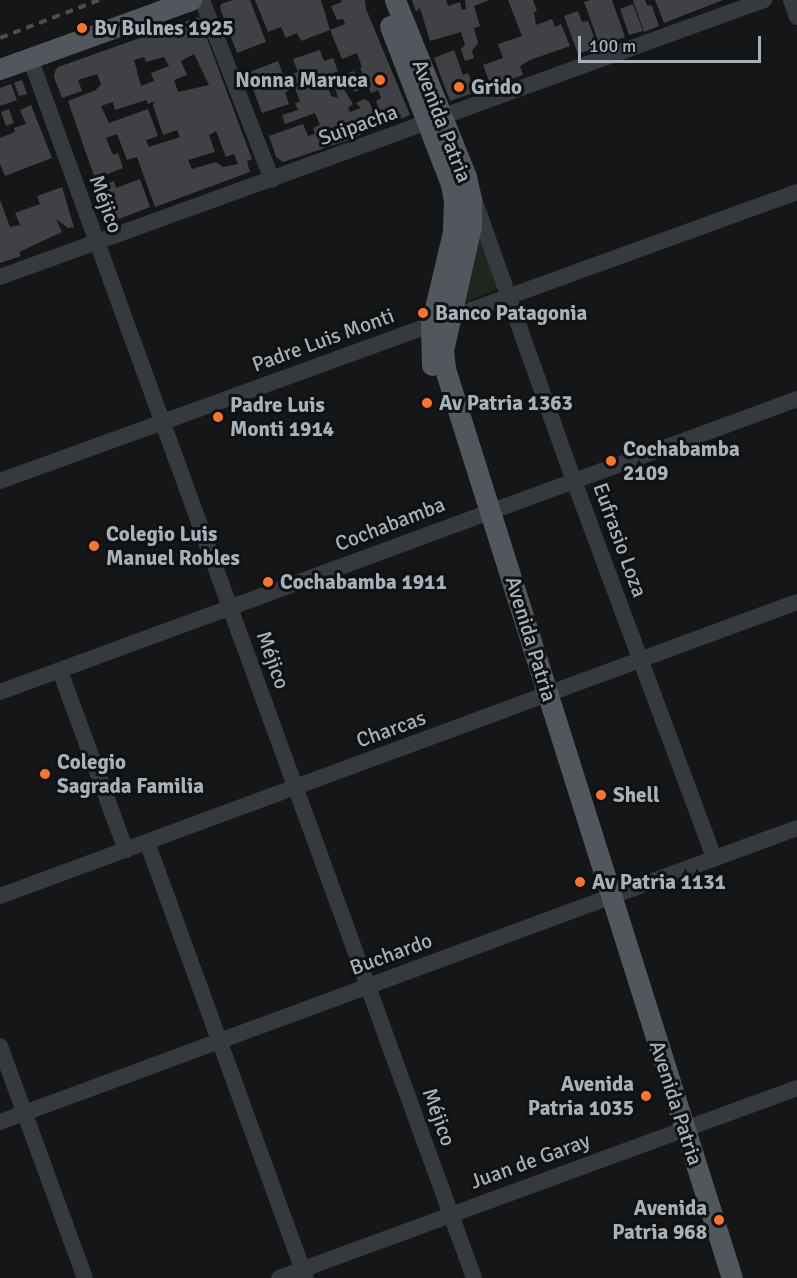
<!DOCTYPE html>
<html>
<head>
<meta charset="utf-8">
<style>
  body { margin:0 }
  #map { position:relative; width:797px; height:1278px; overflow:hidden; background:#151617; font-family:Signika,sans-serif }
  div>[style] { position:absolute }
  .green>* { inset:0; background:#1e261d }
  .building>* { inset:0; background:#3f4145 }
  .minor>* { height:16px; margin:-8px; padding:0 8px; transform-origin:8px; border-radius:8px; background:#36393d }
  .major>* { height:21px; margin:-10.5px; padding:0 10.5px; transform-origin:10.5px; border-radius:10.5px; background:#51575c }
  .rail>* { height:4px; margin-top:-2px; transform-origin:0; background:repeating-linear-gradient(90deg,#494e52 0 8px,transparent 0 14px) }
  .dots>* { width:16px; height:16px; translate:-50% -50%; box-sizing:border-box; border:3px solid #101112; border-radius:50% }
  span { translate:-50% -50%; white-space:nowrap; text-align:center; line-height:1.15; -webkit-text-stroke:6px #101112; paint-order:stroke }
  .poi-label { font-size:21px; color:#a6b1b9; font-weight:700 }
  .left { translate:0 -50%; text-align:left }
  .right { translate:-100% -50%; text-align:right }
  .street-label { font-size:21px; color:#a6b1b9 }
  .scale { position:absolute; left:578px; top:36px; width:183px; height:27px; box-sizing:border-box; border:3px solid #a6b1b9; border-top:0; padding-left:8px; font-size:18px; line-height:21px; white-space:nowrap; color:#a6b1b9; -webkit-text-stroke:4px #101112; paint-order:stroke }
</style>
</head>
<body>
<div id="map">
  <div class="green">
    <i style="clip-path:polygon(480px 234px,500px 288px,464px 303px)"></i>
  </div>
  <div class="building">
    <i style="clip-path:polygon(233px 0,250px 0,266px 42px,237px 53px,220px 8px,221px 4px)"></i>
    <i style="clip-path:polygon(255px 0,321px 0,330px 30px,345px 24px,343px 19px,337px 20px,331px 6px,342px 2px,341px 0,365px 0,366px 9px,410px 115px,385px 125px,376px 101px,381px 98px,378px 90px,371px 93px,368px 86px,354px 92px,350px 83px,342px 86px,353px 104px,348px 108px,350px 112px,361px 108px,356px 103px,364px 99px,369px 102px,380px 125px,352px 139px,283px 162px,276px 157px,269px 136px,303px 124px,308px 136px,315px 134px,313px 128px,320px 125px,315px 113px,285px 124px,282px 115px,298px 110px,295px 103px,300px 102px,295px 88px,285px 92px,289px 104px,262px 113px,247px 73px,278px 61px,284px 77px,298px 72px,293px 59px,320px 50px,324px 61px,333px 58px,338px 71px,325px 77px,331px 96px,338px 98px,333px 81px,337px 77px,354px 71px,356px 75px,362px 73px,360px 68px,362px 67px,357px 53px,342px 59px,330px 30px,301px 41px,297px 33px,286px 38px,281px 27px,268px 32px)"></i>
    <i style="clip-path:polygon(412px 0,446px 0,448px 6px,460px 2px,462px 10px,466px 9px,465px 0,489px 0,474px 6px,480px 26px,474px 28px,478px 43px,472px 51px,474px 58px,465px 61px,461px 49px,465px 45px,461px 32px,430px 41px,420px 8px,416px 12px)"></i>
    <i style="clip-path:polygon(508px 0,533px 0,537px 11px,534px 12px,536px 25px,552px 19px,555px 27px,561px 24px,570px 46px,530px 60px,520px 66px,523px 75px,491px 86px,483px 65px,503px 58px,498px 44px,522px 36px)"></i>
    <i style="clip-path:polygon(591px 0,612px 0,625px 37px,600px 46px,584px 2px)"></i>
    <i style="clip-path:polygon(633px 0,645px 0,647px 5px,652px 6px,659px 26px,644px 32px)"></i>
    <i style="clip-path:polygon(655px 0,723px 0,664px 23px)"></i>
    <i style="clip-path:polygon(633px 4px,643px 31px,629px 35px,620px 9px)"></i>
    <i style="clip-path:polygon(578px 11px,582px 22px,588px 21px,598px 47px,578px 54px,564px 16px)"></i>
    <i style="clip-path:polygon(evenodd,199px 17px,252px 159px,247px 161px,250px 172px,155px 207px,137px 157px,127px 160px,117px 134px,106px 138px,113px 155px,118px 153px,123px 168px,95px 179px,68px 101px,96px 90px,101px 84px,97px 74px,78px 80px,82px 91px,62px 98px,54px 77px,55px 71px,58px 67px,199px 17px,194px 54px,209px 85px,178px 92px,174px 80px,187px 75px,181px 61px,194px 54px,199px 17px,144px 57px,146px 62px,164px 57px,169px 66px,151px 73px,154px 81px,141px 86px,134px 60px,144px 57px,199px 17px,146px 100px,148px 104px,155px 101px,153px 105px,163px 135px,177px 130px,180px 137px,149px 147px,146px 140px,158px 136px,148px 109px,109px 123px,101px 106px,113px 102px,115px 110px,146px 100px,199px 17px,216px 131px,226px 157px,234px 154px,238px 164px,223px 167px,216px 162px,192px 169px,188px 160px,215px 152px,209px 135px,216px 131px)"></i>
    <i style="clip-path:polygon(454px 50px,463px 75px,468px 73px,475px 92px,450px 101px,434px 58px)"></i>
    <i style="clip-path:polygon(22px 80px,27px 94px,19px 96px,14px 83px)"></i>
    <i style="clip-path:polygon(11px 84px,17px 100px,0 106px,0 88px)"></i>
    <i style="clip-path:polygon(31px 105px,52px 158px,5px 176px,0 164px,0 138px,15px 132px,14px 128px,26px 124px,20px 110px)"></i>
    <i style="clip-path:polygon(9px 109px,14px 123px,6px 126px,1px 112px)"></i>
    <i style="clip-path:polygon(140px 179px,150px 207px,111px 222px,98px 187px,114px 181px,116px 188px)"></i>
    <i style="clip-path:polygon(62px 187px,74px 227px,68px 228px,56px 219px,62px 232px,19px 252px,21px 256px,0 263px,0 200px,10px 227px,20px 225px,15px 213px,40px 204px,37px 196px)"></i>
  </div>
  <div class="minor">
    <i style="left:202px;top:0;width:193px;rotate:68.7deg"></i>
    <i style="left:791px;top:0;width:18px;rotate:71deg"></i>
    <i style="left:30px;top:58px;width:1298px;rotate:70deg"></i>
    <i style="left:474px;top:199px;width:299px;rotate:70.5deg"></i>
    <i style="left:574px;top:481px;width:402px;rotate:69.6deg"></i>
    <i style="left:0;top:277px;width:813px;rotate:-19.93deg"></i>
    <i style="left:0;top:481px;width:848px;rotate:-19.93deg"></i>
    <i style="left:60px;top:671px;width:191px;rotate:69.8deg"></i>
    <i style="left:0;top:692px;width:849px;rotate:-20.18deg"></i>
    <i style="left:147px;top:842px;width:464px;rotate:70deg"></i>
    <i style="left:0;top:896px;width:849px;rotate:-20.25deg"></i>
    <i style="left:0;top:1046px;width:247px;rotate:69.9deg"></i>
    <i style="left:0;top:1122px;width:849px;rotate:-20.25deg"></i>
    <i style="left:279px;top:1278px;width:552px;rotate:-20.14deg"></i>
  </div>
  <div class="major">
    <i style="left:395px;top:0;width:191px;rotate:68.1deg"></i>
    <i style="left:466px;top:177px;width:22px;rotate:77deg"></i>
    <i style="left:471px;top:198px;width:28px;rotate:90deg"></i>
    <i style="left:471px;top:226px;width:127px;rotate:102.7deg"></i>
    <i style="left:443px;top:350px;width:19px;rotate:84deg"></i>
    <i style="left:445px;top:369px;width:953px;rotate:72.48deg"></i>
    <i style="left:390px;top:26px;width:169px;rotate:68.9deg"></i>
    <i style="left:451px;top:184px;width:17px;rotate:80deg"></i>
    <i style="left:454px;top:201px;width:31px;rotate:92deg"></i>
    <i style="left:453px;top:232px;width:96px;rotate:103.3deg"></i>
    <i style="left:431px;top:325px;width:40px;rotate:88.6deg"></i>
    <i style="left:0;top:69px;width:203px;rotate:-19.9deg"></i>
  </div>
  <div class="rail">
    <i style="left:0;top:38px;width:106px;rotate:-21deg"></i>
  </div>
  <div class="dots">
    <i style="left:82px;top:28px;background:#ff7426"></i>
    <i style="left:380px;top:80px;background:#ff7426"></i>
    <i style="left:459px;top:87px;background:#ff7426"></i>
    <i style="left:423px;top:313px;background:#ff7426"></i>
    <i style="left:427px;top:403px;background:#ff7426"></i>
    <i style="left:218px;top:417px;background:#ff7426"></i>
    <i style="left:611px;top:461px;background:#ff7426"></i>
    <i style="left:94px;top:546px;background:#ff7426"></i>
    <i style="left:268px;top:582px;background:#ff7426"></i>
    <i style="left:45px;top:774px;background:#ff7426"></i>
    <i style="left:601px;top:795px;background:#ff7426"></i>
    <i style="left:580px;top:882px;background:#ff7426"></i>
    <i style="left:646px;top:1096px;background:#ff7426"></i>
    <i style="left:719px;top:1220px;background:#ff7426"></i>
  </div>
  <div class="poi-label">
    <span class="left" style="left:94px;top:28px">Bv Bulnes 1925</span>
    <span class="right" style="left:368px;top:80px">Nonna Maruca</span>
    <span class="left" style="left:471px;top:87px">Grido</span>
    <span class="left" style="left:435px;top:313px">Banco Patagonia</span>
    <span class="left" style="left:439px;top:403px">Av Patria 1363</span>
    <span class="left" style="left:230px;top:417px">Padre Luis<br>Monti 1914</span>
    <span class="left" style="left:623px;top:461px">Cochabamba<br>2109</span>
    <span class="left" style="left:106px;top:546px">Colegio Luis<br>Manuel Robles</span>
    <span class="left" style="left:280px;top:582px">Cochabamba 1911</span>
    <span class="left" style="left:57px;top:774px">Colegio<br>Sagrada Familia</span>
    <span class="left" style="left:613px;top:795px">Shell</span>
    <span class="left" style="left:592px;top:882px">Av Patria 1131</span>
    <span class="right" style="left:634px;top:1096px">Avenida<br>Patria 1035</span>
    <span class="right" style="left:707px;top:1220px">Avenida<br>Patria 968</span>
  </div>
  <div class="street-label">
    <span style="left:442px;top:121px;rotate:69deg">Avenida Patria</span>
    <span style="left:358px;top:125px;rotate:-20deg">Suipacha</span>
    <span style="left:106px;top:204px;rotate:70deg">Méjico</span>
    <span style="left:323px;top:340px;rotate:-20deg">Padre Luis Monti</span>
    <span style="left:390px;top:524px;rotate:-21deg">Cochabamba</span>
    <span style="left:620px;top:540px;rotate:70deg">Eufrasio Loza</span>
    <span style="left:531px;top:639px;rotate:73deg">Avenida Patria</span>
    <span style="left:273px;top:660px;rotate:70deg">Méjico</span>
    <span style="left:391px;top:729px;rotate:-20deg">Charcas</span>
    <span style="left:391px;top:954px;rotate:-20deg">Buchardo</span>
    <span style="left:676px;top:1103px;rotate:72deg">Avenida Patria</span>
    <span style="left:439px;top:1117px;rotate:70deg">Méjico</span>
    <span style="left:530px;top:1161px;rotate:-20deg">Juan de Garay</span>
  </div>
  <div class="scale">100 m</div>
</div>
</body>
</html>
